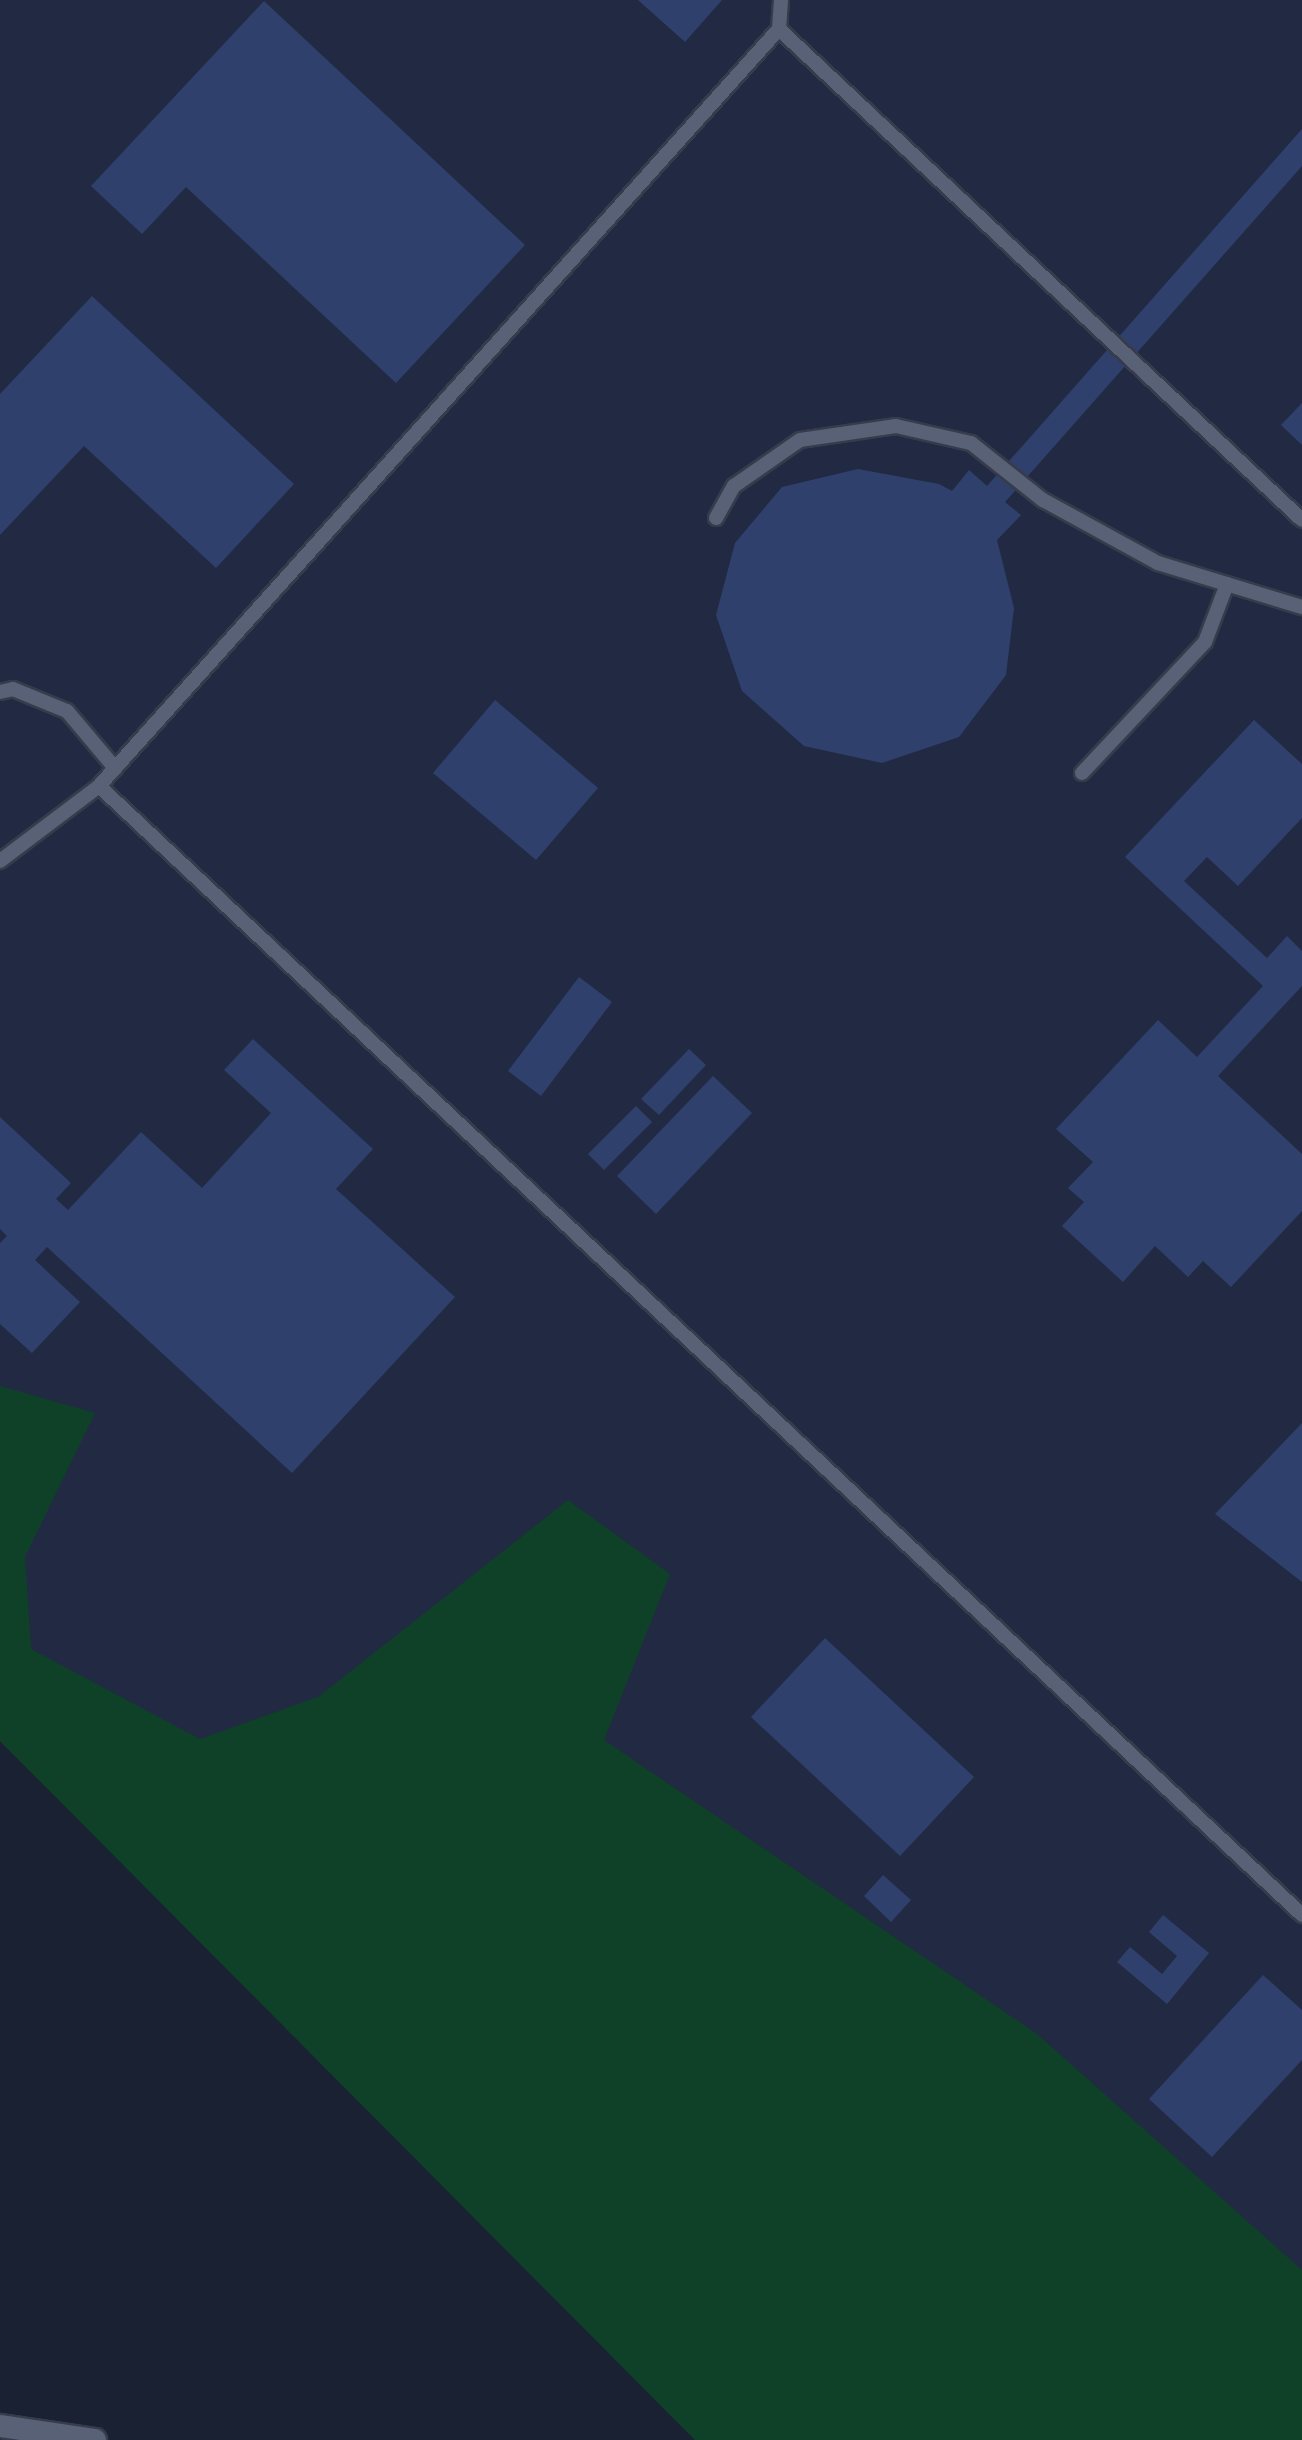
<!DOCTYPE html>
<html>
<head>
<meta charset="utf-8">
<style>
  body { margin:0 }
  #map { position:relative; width:1302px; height:2440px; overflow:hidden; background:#1a2133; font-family:"Source Serif 4",serif }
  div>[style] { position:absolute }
  .built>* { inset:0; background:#212a42 }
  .green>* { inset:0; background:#0e4127 }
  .building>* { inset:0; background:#30406d }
  .roads { filter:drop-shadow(2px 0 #363c4b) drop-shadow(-2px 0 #363c4b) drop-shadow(0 2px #363c4b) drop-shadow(0 -2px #363c4b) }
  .service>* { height:14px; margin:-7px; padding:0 7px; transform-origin:7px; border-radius:7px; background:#586176 }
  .minor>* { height:22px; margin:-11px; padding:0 11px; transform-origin:11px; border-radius:11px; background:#586176 }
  span { translate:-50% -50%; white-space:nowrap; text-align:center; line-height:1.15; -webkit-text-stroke:7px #111829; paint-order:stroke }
</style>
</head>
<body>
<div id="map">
  <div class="built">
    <i style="clip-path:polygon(0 0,1302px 0,1302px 2440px,695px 2440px,0 1741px)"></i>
  </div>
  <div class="green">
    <i style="clip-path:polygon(0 1386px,95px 1413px,25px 1557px,31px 1649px,200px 1739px,318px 1697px,568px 1500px,670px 1574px,604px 1740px,1037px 2034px,1302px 2270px,1302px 2440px,695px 2440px,0 1741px)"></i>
  </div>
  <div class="building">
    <i style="clip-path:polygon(638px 0,722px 0,685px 42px)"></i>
    <i style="clip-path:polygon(264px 1px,525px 245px,396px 383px,186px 187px,142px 234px,91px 186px)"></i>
    <i style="clip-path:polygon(1302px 129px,1302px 166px,1005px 502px,1021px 515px,997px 540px,1014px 608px,1006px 675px,959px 737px,882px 763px,804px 746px,742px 691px,716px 615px,735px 543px,782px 487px,858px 469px,939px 484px,952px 491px,969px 470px,987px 486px)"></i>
    <i style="clip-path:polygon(92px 296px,294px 484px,216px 568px,84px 446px,0 535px,0 394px)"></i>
    <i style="clip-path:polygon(1302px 403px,1302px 445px,1281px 425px)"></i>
    <i style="clip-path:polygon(495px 700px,598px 788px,536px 860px,433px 773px)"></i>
    <i style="clip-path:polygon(1254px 720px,1302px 764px,1302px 818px,1238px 886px,1207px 857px,1184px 881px,1267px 958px,1287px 936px,1302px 951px,1302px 986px,1218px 1076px,1302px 1154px,1302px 1211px,1231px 1287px,1203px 1261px,1188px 1277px,1155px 1246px,1123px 1282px,1062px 1226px,1084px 1202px,1068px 1188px,1093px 1162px,1056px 1129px,1158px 1020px,1197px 1057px,1263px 986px,1125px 857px)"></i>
    <i style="clip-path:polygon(579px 977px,612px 1002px,541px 1096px,508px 1071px)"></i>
    <i style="clip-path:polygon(253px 1039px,373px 1149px,336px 1189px,455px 1297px,292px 1473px,47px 1247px,35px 1260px,80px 1302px,32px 1353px,0 1324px,0 1243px,7px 1236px,0 1229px,0 1117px,71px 1183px,56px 1199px,68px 1210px,141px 1132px,202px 1188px,271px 1113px,224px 1070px)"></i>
    <i style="clip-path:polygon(689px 1049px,706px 1065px,659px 1115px,641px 1099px)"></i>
    <i style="clip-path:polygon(713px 1076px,752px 1113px,656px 1214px,617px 1176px)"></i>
    <i style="clip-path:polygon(636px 1106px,652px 1122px,604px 1170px,588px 1154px)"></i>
    <i style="clip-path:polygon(1302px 1423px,1302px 1582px,1215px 1514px)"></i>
    <i style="clip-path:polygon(825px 1638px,974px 1777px,900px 1856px,751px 1717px)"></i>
    <i style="clip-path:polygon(883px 1875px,911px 1900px,891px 1922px,864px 1896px)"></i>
    <i style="clip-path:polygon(1163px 1915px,1209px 1953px,1167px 2004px,1117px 1962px,1130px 1947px,1162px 1974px,1177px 1956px,1149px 1932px)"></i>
    <i style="clip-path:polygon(1263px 1975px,1302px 2010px,1302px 2060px,1212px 2157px,1149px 2099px)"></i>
  </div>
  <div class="roads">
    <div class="service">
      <i style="left:779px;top:29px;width:29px;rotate:-86deg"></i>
      <i style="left:716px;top:518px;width:37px;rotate:-61deg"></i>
      <i style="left:734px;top:486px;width:80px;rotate:-34.9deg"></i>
      <i style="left:800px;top:440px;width:97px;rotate:-8.3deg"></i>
      <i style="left:896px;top:426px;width:77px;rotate:12.8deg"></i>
      <i style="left:971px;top:443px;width:92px;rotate:38.4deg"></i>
      <i style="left:1043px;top:500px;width:131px;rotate:28.7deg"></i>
      <i style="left:1158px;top:563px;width:151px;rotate:17deg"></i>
      <i style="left:0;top:692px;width:13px;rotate:-13deg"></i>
      <i style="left:13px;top:689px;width:58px;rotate:22.2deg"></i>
      <i style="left:67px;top:711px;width:75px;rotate:49.9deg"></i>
      <i style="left:1082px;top:773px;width:180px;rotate:-46.8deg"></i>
      <i style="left:1205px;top:642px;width:62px;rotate:-69.2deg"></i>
      <i style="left:99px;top:786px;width:1650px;rotate:43.18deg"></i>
      <i style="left:0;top:861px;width:124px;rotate:-37.1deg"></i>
      <i style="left:99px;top:786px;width:1018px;rotate:-48.07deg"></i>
      <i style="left:779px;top:29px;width:717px;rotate:43.19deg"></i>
    </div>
    <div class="minor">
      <i style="left:0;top:2426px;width:96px;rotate:8.4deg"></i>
    </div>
  </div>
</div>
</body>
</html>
